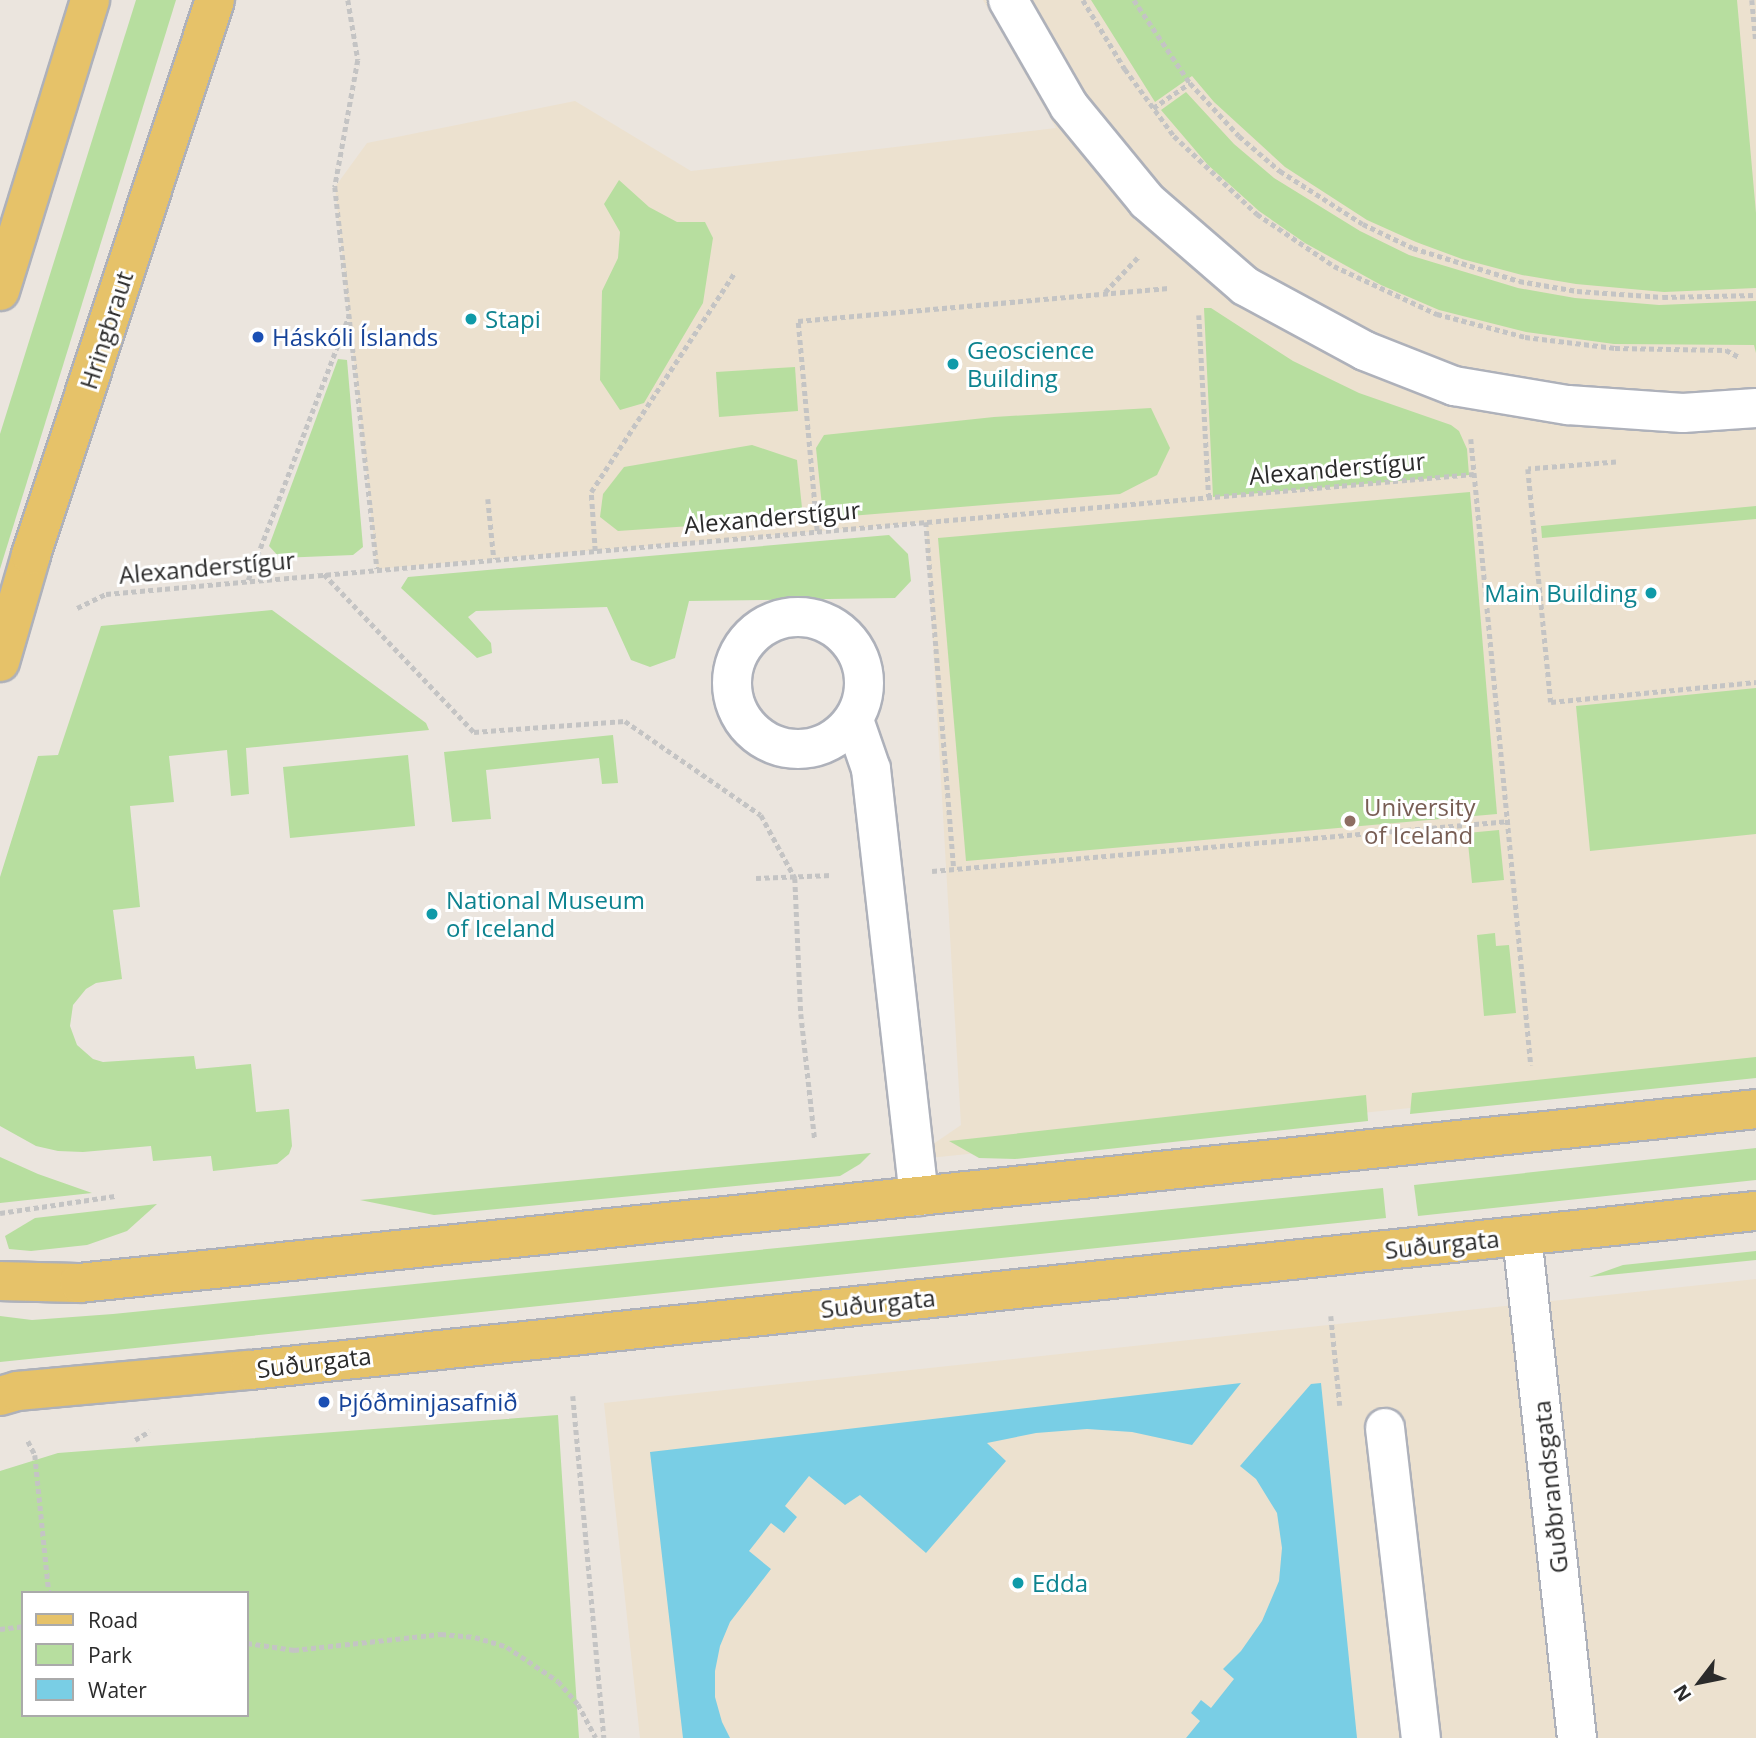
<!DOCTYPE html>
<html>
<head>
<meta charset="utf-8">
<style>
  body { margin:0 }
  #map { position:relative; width:1756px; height:1738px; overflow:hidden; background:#ebe5de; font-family:"Open Sans",sans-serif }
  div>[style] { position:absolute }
  .education>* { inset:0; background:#ece1cf }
  .green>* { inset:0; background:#b7de9f }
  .water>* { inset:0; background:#79cee5 }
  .path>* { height:4.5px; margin-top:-2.25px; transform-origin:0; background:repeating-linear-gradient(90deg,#c4c4c4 0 5px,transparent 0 8.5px) }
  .roads { filter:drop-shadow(2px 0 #aeb1ba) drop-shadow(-2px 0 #aeb1ba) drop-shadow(0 2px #aeb1ba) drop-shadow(0 -2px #aeb1ba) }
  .minor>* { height:38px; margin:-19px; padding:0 19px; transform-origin:19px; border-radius:19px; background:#fff }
  .minor>.ring { margin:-19px; padding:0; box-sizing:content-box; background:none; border:38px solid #fff; border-radius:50% }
  .major>* { height:38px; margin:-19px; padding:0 19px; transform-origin:19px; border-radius:19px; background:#e6c269 }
  .dots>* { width:19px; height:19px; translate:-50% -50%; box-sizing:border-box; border:4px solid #fff; border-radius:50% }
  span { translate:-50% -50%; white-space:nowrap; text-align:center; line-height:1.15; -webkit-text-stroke:6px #fff; paint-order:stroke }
  .culture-label { font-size:24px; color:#0d838f }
  .left { translate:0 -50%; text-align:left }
  .right { translate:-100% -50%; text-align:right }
  .street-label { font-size:24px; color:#2b2b2b }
  .transit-label { font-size:24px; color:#164399 }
  .education-label { font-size:24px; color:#785e54 }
  .legend { position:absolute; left:21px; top:1591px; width:228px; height:126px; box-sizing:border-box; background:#fff; border:2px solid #aaa; margin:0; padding:9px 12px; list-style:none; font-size:21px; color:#2b2b2b }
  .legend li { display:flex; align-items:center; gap:14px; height:35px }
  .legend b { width:35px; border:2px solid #aaa }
  .north { position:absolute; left:1665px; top:1647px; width:70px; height:70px; -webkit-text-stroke:5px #fff; paint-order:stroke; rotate:238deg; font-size:19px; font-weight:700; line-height:28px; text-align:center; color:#2b2b2b }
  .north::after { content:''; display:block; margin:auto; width:24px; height:32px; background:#2b2b2b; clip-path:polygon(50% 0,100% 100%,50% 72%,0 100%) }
</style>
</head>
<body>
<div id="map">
  <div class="education">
    <i style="clip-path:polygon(983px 0,1756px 0,1756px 1072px,910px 1160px,961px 1125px,926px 522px,377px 569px,335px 187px,367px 143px,575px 101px,691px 171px,1056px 128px)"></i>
    <i style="clip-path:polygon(1756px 1279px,1756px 1738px,640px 1738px,604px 1403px)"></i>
  </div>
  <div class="green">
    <i style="clip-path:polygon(136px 0,176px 0,0 569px,0 434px)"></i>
    <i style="clip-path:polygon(1091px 0,1737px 0,1756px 213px,1756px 288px,1664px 292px,1576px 284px,1522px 275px,1462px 259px,1416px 242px,1367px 220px,1285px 167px,1214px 102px,1192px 76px,1155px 102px)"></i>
    <i style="clip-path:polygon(1186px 92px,1234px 144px,1274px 178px,1360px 231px,1409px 255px,1518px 288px,1575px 298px,1659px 305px,1756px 301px,1756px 353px,1754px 345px,1614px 344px,1526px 332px,1439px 310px,1381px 285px,1305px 243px,1259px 211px,1208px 165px,1161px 110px)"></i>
    <i style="clip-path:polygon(619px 180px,649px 207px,677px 222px,705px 222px,713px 238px,703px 303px,644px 403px,620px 410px,600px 380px,602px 291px,618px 258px,620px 232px,604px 204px)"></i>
    <i style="clip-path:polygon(1204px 308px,1211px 308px,1293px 361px,1359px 393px,1451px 425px,1459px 431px,1467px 449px,1469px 475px,1213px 497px)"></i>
    <i style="clip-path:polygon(338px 359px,347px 360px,363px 547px,353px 555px,280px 558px,269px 546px)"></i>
    <i style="clip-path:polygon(795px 367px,798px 411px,719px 417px,716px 372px)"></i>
    <i style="clip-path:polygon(1151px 408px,1170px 448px,1157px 475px,1120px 494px,838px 517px,822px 506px,816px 448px,824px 435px,994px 417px)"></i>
    <i style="clip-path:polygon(752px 445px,797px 460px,802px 508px,792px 519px,618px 531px,600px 517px,603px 494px,624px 467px)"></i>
    <i style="clip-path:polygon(1470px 492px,1497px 814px,966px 861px,938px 538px)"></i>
    <i style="clip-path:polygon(1756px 506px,1756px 519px,1542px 538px,1541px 526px)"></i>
    <i style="clip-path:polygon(889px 535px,908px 554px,911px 581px,895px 598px,689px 601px,675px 658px,650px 667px,631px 660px,607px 607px,476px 611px,468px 617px,491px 643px,492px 653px,477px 658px,401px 588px,408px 577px)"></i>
    <i style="clip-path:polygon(272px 610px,426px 723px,429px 730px,246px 748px,249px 794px,231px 796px,227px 750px,169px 756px,174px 802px,130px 806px,140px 907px,113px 910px,122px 979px,96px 983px,86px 989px,73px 1005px,70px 1026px,77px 1045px,93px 1059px,103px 1062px,194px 1056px,196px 1069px,251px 1064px,256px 1112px,289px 1109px,292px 1146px,289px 1154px,277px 1164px,213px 1171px,211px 1156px,153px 1161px,151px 1146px,83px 1152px,58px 1151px,36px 1146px,0 1126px,0 877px,38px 756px,58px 755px,101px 626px)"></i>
    <i style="clip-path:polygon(1756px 688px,1756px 834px,1590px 851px,1576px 706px)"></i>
    <i style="clip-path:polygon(613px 735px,618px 783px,602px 784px,599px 758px,486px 770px,491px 819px,452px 822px,444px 752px)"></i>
    <i style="clip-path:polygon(408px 755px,415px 826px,290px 838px,283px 767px)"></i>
    <i style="clip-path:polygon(1499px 830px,1504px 880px,1472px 883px,1467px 833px)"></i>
    <i style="clip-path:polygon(1495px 933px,1496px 946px,1509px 945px,1516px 1013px,1484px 1016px,1477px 935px)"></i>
    <i style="clip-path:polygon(1756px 1057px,1756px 1078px,1410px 1114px,1412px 1093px)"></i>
    <i style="clip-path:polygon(1366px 1095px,1368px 1121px,1015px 1159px,979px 1158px,949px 1141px)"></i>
    <i style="clip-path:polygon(1756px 1148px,1756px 1180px,1418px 1216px,1414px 1185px)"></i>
    <i style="clip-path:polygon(871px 1153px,860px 1164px,840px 1176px,434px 1215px,360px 1200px)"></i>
    <i style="clip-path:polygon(0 1157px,38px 1174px,92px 1193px,0 1203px)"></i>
    <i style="clip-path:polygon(1383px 1188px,1386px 1218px,0 1362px,0 1316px,32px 1320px,113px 1314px)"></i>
    <i style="clip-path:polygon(157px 1204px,127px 1231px,87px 1245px,31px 1251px,9px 1249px,5px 1236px,35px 1218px)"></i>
    <i style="clip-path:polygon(1756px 1251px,1756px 1260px,1589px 1277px,1623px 1265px)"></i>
    <i style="clip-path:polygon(evenodd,558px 1415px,579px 1738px,0 1738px,0 1471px,58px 1453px,558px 1415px,23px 1593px,247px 1593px,247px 1715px,23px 1715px,23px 1593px)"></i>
  </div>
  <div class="water">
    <i style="clip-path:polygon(1241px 1383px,1192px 1445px,1132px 1432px,1087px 1429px,1036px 1433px,987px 1443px,1006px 1461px,926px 1553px,860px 1495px,845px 1505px,809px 1476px,785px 1506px,797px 1517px,784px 1533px,771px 1523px,749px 1551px,771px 1569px,730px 1622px,720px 1646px,715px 1671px,715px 1697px,722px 1722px,730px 1738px,683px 1738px,650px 1452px)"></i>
    <i style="clip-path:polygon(1321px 1383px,1357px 1738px,1186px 1738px,1200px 1721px,1191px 1713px,1201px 1700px,1211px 1708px,1234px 1679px,1223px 1669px,1241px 1651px,1262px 1621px,1279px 1581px,1282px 1548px,1277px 1513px,1256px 1479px,1240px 1466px,1311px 1384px)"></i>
  </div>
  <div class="path">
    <i style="left:348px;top:0;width:61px;rotate:80.5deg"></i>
    <i style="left:358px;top:60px;width:129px;rotate:100.3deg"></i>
    <i style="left:335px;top:187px;width:384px;rotate:83.7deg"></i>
    <i style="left:1083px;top:0;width:81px;rotate:58.7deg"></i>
    <i style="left:1125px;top:69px;width:83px;rotate:53.8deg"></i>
    <i style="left:1174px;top:136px;width:114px;rotate:43.2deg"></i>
    <i style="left:1257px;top:214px;width:93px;rotate:34deg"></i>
    <i style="left:1334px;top:266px;width:114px;rotate:25deg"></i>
    <i style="left:1437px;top:314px;width:91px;rotate:14.6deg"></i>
    <i style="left:1525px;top:337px;width:91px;rotate:7deg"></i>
    <i style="left:1615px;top:348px;width:111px;rotate:1deg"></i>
    <i style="left:1726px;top:350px;width:15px;rotate:28deg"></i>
    <i style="left:1134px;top:0;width:100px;rotate:56deg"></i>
    <i style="left:1190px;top:83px;width:72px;rotate:47.2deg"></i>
    <i style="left:1239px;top:136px;width:54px;rotate:40.5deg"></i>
    <i style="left:1280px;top:171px;width:98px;rotate:32.6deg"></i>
    <i style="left:1363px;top:224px;width:55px;rotate:25.6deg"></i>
    <i style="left:1413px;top:248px;width:111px;rotate:17.3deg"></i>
    <i style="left:1519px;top:281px;width:59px;rotate:9.8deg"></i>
    <i style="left:1577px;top:291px;width:86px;rotate:4deg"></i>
    <i style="left:1663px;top:297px;width:93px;rotate:-1.2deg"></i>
    <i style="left:1752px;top:0;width:42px;rotate:84.6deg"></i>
    <i style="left:1153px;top:108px;width:45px;rotate:-34deg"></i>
    <i style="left:1105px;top:292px;width:48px;rotate:-46.7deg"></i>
    <i style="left:1199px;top:315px;width:182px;rotate:86.9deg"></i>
    <i style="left:1471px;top:439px;width:629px;rotate:84.53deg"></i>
    <i style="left:1616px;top:462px;width:88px;rotate:175.5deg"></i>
    <i style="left:1528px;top:469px;width:234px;rotate:84.4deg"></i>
    <i style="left:1551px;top:702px;width:206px;rotate:-5.6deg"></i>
    <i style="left:488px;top:499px;width:60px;rotate:84.3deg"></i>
    <i style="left:926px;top:522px;width:349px;rotate:85.4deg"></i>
    <i style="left:817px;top:531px;width:211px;rotate:-95.2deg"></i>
    <i style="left:798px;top:321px;width:372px;rotate:-5.1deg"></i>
    <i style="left:595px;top:551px;width:59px;rotate:-93.9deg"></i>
    <i style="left:591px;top:492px;width:263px;rotate:-56.8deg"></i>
    <i style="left:324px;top:574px;width:218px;rotate:46.5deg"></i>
    <i style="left:474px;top:732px;width:151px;rotate:-4.2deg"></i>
    <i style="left:625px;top:721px;width:165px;rotate:34.7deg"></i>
    <i style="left:761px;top:815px;width:72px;rotate:61.6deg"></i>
    <i style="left:795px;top:878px;width:136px;rotate:87.5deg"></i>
    <i style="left:801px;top:1014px;width:127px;rotate:83.7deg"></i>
    <i style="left:248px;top:580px;width:283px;rotate:-69.1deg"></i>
    <i style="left:77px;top:608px;width:32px;rotate:-26deg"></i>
    <i style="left:106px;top:594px;width:1373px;rotate:-5.01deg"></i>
    <i style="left:932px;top:871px;width:580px;rotate:-4.94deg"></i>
    <i style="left:756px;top:878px;width:76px;rotate:-2.3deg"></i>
    <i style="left:0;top:1213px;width:116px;rotate:-8.4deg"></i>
    <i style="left:1331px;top:1316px;width:90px;rotate:84.3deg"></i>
    <i style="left:573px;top:1396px;width:343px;rotate:84.8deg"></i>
    <i style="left:135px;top:1440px;width:17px;rotate:-31deg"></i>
    <i style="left:28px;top:1441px;width:16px;rotate:63deg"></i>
    <i style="left:35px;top:1455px;width:139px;rotate:84.2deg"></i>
    <i style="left:0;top:1629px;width:23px;rotate:-7deg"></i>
    <i style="left:247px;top:1643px;width:48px;rotate:8.5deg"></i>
    <i style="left:294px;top:1650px;width:148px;rotate:-6.2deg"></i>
    <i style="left:441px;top:1634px;width:34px;rotate:5deg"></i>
    <i style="left:475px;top:1637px;width:34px;rotate:17deg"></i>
    <i style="left:507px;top:1647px;width:61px;rotate:33.7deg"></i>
    <i style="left:558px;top:1681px;width:30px;rotate:49deg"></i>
    <i style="left:578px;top:1704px;width:38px;rotate:62deg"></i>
  </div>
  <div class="roads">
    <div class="minor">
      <i style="left:1008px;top:0;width:122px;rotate:60.1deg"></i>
      <i style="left:1069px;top:106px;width:123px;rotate:50.6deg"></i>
      <i style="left:1147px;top:201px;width:130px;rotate:40.9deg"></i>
      <i style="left:1245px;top:286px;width:136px;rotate:28.4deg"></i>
      <i style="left:1365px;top:351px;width:96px;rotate:21.5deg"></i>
      <i style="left:1454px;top:386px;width:116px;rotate:9.5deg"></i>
      <i style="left:1568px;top:405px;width:115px;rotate:4deg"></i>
      <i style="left:1683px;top:413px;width:73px;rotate:-3.9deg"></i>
      <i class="ring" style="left:732px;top:617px;width:94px;height:94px"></i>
      <i style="left:854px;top:720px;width:52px;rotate:70.9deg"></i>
      <i style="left:871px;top:769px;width:430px;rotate:83.6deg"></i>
      <i style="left:1522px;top:1236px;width:505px;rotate:83.75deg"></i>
      <i style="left:1385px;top:1428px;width:312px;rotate:83.4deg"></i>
    </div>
    <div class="major">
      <i style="left:0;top:291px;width:305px;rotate:-72.8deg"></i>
      <i style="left:0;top:662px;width:111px;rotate:-73.8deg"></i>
      <i style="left:31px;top:555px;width:585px;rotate:-71.66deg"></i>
      <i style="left:0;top:1281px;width:79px;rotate:1.5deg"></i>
      <i style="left:79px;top:1283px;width:1686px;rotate:-5.92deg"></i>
      <i style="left:0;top:1396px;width:18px;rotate:-16deg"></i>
      <i style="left:17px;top:1391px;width:234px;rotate:-5.2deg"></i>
      <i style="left:250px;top:1370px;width:1514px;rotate:-6.03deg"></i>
    </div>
  </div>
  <div class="dots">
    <i style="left:471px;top:319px;background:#0f9aa8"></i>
    <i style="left:258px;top:337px;background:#1a4fb4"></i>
    <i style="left:953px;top:364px;background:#0f9aa8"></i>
    <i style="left:1651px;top:593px;background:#0f9aa8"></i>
    <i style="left:1350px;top:821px;background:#8d6e63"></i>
    <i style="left:432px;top:914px;background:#0f9aa8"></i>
    <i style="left:324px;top:1402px;background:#1a4fb4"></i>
    <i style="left:1018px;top:1583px;background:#0f9aa8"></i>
  </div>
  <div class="culture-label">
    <span class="left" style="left:485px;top:319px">Stapi</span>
    <span class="left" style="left:967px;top:364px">Geoscience<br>Building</span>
    <span class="right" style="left:1637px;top:593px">Main Building</span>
    <span class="left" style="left:446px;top:914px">National Museum<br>of Iceland</span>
    <span class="left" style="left:1032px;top:1583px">Edda</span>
  </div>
  <div class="street-label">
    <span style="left:106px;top:330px;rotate:-72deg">Hringbraut</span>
    <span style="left:1337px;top:468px;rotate:-5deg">Alexanderstígur</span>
    <span style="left:772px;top:517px;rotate:-5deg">Alexanderstígur</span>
    <span style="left:207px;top:567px;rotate:-5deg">Alexanderstígur</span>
    <span style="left:1442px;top:1244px;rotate:-6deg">Suðurgata</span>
    <span style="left:878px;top:1303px;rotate:-6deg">Suðurgata</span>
    <span style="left:314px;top:1362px;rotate:-7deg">Suðurgata</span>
    <span style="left:1550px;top:1487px;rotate:-96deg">Guðbrandsgata</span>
  </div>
  <div class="transit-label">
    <span class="left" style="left:272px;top:337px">Háskóli Íslands</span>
    <span class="left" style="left:338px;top:1402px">Þjóðminjasafnið</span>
  </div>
  <div class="education-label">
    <span class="left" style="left:1364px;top:821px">University<br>of Iceland</span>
  </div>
  <ul class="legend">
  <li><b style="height:9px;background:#e6c269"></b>Road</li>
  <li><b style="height:19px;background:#b7de9f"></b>Park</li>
  <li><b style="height:19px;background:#79cee5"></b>Water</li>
  </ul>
  <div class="north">N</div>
</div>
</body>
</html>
